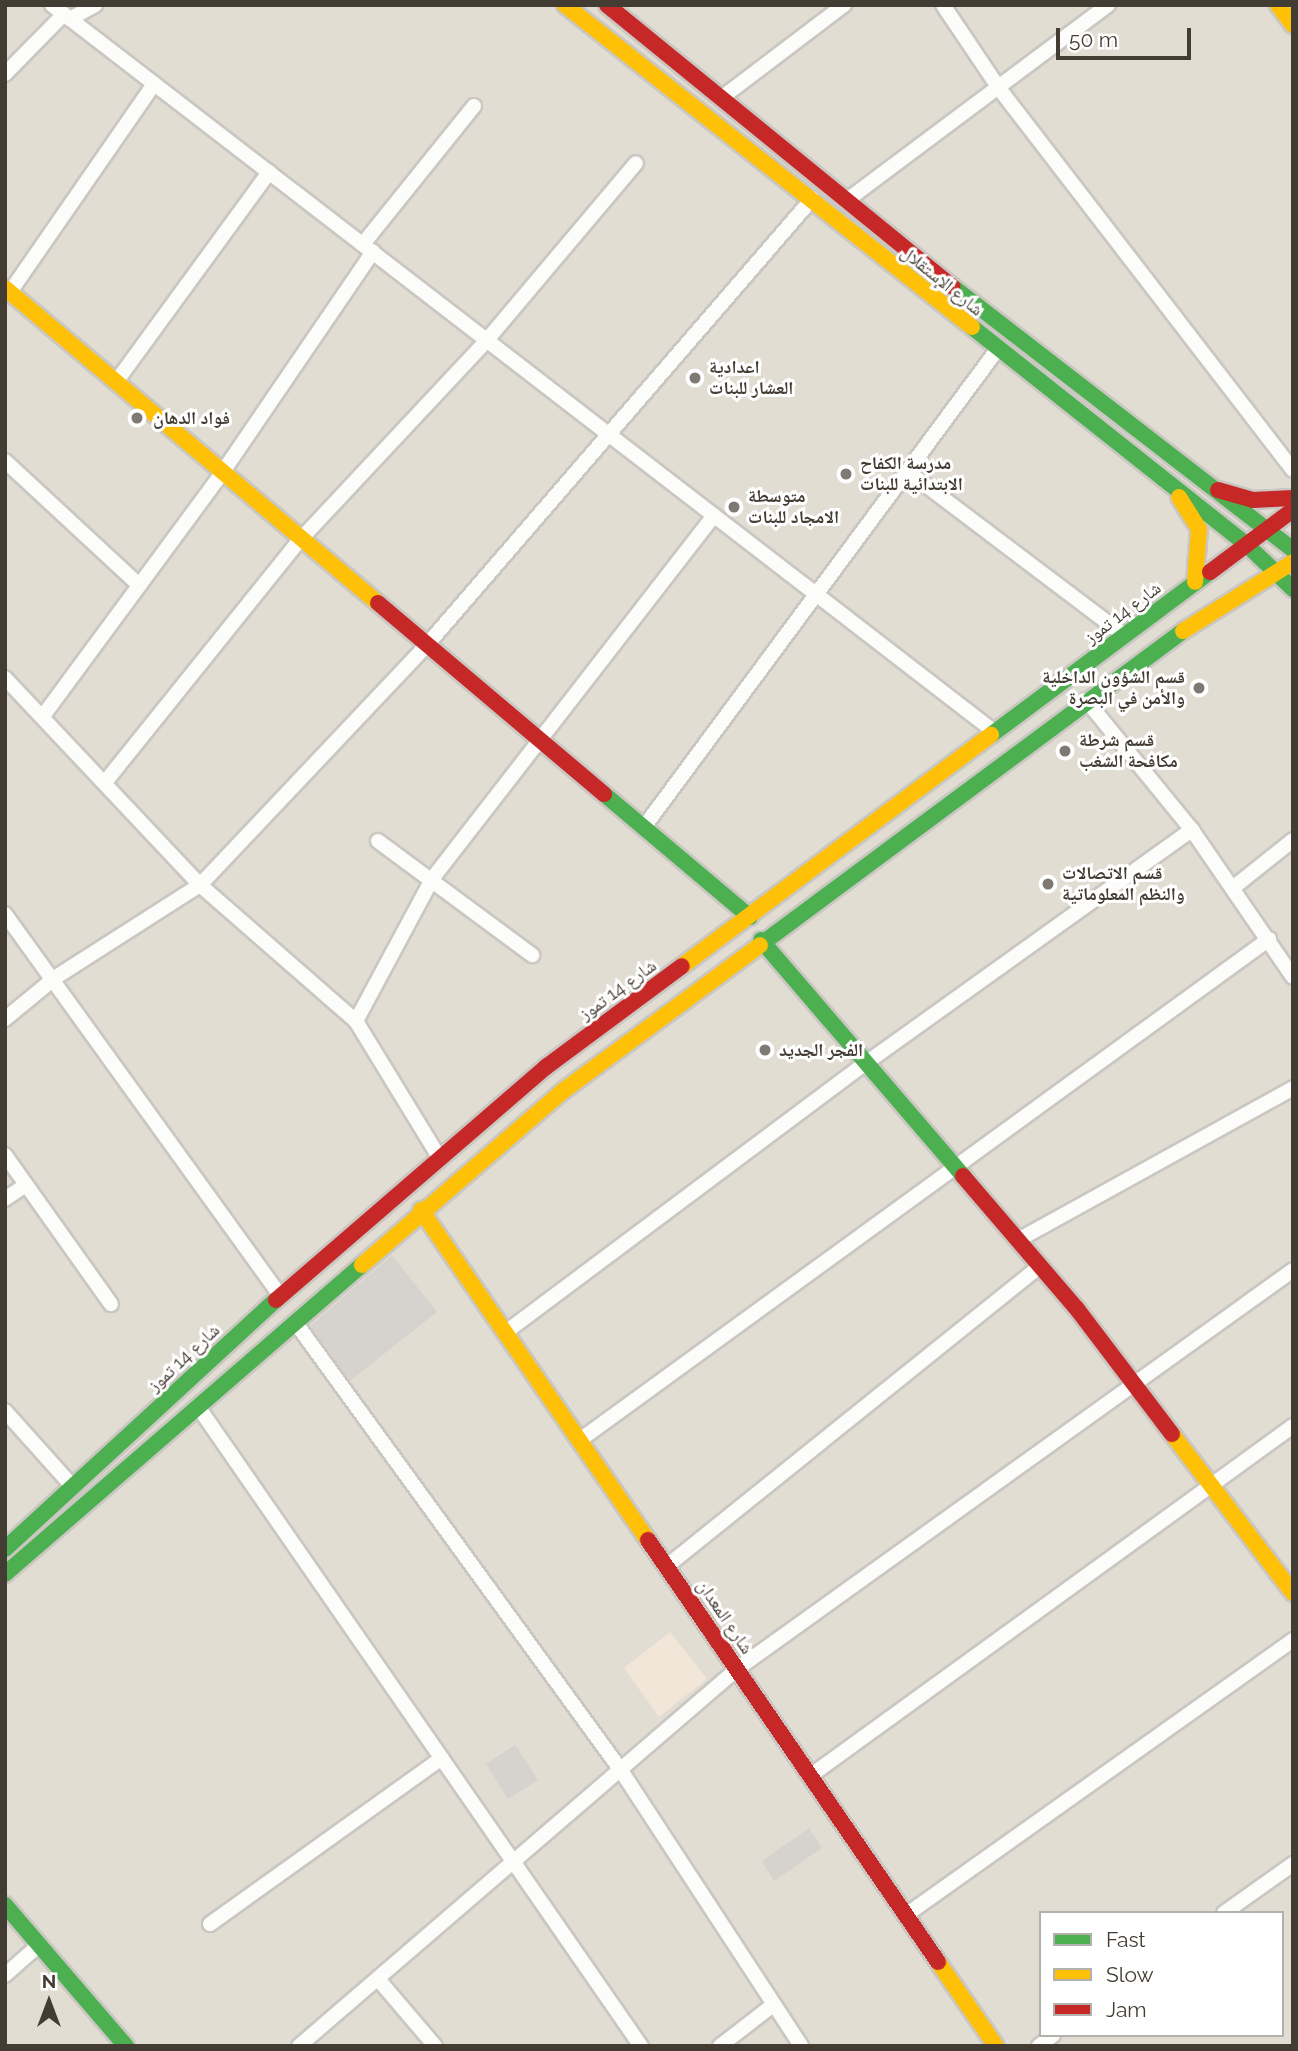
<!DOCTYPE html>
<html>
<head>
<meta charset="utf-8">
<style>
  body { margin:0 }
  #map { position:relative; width:1298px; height:2051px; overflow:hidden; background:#eeebe6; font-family:Raleway,"Noto Naskh Arabic",sans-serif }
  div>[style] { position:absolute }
  .residential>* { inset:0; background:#e2ddd3 }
  .commercial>* { inset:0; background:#f1e6d8 }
  .building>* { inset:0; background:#d6d2cd }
  .roads { filter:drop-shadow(2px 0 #cac7c2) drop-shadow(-2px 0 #cac7c2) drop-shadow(0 2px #cac7c2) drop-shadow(0 -2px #cac7c2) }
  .street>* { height:14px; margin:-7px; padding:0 7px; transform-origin:7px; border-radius:7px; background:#fcfcfb }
  .fast>* { height:16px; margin:-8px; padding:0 8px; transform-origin:8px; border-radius:8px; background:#4caf50 }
  .slow>* { height:16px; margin:-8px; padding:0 8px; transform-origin:8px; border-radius:8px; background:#ffc107 }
  .jam>* { height:16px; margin:-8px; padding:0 8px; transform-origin:8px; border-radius:8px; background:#c62828 }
  .dots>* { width:19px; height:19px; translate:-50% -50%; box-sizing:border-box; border:4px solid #fff; border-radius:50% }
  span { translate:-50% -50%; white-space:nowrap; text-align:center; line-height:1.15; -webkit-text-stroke:6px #fff; paint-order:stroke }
  .street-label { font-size:18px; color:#423c33 }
  .poi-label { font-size:18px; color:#423c33; font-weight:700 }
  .left { translate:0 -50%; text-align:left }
  .right { translate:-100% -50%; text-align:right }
  .frame { position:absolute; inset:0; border:7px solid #423c33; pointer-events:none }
  .legend { position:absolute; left:1039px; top:1911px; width:245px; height:126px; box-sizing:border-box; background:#fff; border:2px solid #b3b1ad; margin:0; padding:9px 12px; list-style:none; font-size:21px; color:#423c33 }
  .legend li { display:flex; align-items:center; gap:14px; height:35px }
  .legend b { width:35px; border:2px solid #b3b1ad }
  .north { position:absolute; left:14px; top:1967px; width:70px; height:70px; -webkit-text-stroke:5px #fff; paint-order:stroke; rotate:0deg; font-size:19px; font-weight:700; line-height:28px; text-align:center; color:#423c33 }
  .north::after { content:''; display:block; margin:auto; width:24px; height:32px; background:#423c33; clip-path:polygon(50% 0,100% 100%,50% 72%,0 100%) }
  .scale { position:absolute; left:1056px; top:28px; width:135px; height:32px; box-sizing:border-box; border:4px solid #423c33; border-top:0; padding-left:9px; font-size:21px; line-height:24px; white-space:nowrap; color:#423c33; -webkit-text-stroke:5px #fff; paint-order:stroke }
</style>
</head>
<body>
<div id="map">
  <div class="residential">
    <i style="clip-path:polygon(evenodd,5px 5px,1293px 5px,1293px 2046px,5px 2046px,5px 5px,1041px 1913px,1282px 1913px,1282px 2035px,1041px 2035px,1041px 1913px)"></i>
  </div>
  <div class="commercial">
    <i style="clip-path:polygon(670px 1632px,707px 1679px,659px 1717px,624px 1668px)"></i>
  </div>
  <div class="building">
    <i style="clip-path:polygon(392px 1255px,437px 1312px,350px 1381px,310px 1326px)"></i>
    <i style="clip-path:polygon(515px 1745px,538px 1780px,508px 1799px,486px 1764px)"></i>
    <i style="clip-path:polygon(809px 1828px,822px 1848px,774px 1881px,762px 1861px)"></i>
  </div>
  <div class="roads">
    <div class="street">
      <i style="left:52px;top:5px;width:1192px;rotate:37.64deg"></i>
      <i style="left:943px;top:5px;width:99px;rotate:56.1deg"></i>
      <i style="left:998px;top:87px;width:483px;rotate:52.4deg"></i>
      <i style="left:70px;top:19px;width:29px;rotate:-29deg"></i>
      <i style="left:5px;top:74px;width:84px;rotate:-45.5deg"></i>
      <i style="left:724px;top:96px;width:151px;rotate:-37.2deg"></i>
      <i style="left:846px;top:201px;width:327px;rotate:-36.8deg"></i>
      <i style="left:363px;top:244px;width:177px;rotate:-51.2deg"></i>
      <i style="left:10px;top:292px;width:253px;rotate:-55.3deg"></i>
      <i style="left:116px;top:382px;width:260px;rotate:-53.9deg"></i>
      <i style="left:5px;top:461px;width:183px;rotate:42.8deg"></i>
      <i style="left:907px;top:471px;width:273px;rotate:37.1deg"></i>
      <i style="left:5px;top:678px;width:284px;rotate:46.7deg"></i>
      <i style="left:200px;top:885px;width:207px;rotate:41.1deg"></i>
      <i style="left:356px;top:1021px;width:159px;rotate:58.6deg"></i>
      <i style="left:1086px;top:700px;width:168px;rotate:50.8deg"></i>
      <i style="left:1192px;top:830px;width:178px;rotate:55.5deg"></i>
      <i style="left:43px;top:716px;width:302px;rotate:-53.6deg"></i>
      <i style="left:222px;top:473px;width:268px;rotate:-55.7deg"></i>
      <i style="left:106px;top:781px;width:309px;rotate:-51.2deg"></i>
      <i style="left:300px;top:540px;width:274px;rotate:-46.9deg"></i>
      <i style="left:487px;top:340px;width:231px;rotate:-49.9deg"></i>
      <i style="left:644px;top:827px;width:593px;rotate:-53.5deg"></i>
      <i style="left:378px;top:841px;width:192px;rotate:36.5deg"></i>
      <i style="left:1234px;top:887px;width:75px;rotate:-38.5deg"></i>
      <i style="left:5px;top:914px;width:471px;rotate:54.2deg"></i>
      <i style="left:5px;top:1019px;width:66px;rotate:-39.5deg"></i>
      <i style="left:56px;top:977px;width:171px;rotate:-32.6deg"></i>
      <i style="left:200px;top:885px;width:329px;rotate:-46.6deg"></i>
      <i style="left:426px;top:646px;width:591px;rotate:-49.19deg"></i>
      <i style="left:356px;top:1021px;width:161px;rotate:-61.8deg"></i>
      <i style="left:432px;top:879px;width:460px;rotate:-52.2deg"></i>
      <i style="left:5px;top:1155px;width:183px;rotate:54.6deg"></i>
      <i style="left:5px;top:1199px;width:25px;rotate:-34deg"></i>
      <i style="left:1018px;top:1240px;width:314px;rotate:-28.9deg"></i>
      <i style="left:295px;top:1322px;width:553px;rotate:53.98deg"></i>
      <i style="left:620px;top:1769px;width:331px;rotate:56.8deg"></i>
      <i style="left:506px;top:1332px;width:449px;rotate:-36.8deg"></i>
      <i style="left:866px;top:1063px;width:401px;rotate:-35.6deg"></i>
      <i style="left:199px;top:1408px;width:776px;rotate:55.29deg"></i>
      <i style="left:5px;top:1411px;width:102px;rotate:48.2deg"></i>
      <i style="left:580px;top:1440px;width:852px;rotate:-36.02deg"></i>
      <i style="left:667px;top:1566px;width:479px;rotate:-38.8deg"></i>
      <i style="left:810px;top:1776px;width:596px;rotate:-35.93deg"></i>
      <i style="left:1224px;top:1913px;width:85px;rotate:-35.4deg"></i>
      <i style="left:906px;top:1915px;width:475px;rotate:-35.4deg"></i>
      <i style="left:210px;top:1924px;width:285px;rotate:-35.6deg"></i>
      <i style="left:5px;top:1975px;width:45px;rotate:-41.4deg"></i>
      <i style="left:378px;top:1979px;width:88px;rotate:49.6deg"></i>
      <i style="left:299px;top:2046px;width:578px;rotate:-40.72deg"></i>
      <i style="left:737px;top:1669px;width:684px;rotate:-35.66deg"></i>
      <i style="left:720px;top:2046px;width:67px;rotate:-37.7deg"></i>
      <i style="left:1039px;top:2046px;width:18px;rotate:-38deg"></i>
    </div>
    <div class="fast">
      <i style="left:953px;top:287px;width:430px;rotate:37.7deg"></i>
      <i style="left:972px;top:327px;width:351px;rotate:38.4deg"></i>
      <i style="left:1247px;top:545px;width:64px;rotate:43.7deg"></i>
      <i style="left:991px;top:735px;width:273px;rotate:-36.7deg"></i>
      <i style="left:604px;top:794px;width:191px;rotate:40.1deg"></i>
      <i style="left:761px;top:940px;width:311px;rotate:49.4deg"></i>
      <i style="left:760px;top:945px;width:527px;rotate:-36.59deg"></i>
      <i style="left:5px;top:1549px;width:368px;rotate:-42.6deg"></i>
      <i style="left:5px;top:1574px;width:472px;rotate:-40.9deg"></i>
      <i style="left:5px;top:1905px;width:186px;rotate:49.4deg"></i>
    </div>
    <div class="slow">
      <i style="left:565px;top:5px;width:519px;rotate:38.35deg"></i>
      <i style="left:1278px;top:5px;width:25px;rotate:53deg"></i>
      <i style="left:5px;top:288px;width:488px;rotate:40.2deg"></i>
      <i style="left:1179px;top:497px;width:38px;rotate:58deg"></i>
      <i style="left:1199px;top:529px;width:53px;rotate:94.3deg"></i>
      <i style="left:1183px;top:631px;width:130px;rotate:-32.1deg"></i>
      <i style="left:682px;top:966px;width:386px;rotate:-36.8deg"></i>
      <i style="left:421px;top:1210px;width:401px;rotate:55.5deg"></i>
      <i style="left:362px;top:1265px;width:266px;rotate:-40.9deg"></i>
      <i style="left:563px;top:1091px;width:245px;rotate:-36.5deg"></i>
      <i style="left:1172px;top:1434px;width:200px;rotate:52.7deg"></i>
      <i style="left:938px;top:1962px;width:102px;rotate:55.4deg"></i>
    </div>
    <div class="jam">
      <i style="left:607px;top:5px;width:446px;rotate:39.2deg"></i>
      <i style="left:1218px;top:490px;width:36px;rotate:16deg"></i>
      <i style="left:1253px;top:500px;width:40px;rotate:-2.9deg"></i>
      <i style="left:1210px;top:572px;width:104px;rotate:-36.8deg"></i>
      <i style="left:378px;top:603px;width:296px;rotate:40.2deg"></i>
      <i style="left:963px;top:1176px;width:175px;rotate:49.4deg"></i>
      <i style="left:1077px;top:1309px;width:157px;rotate:52.8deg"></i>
      <i style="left:276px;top:1300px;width:357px;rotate:-40.8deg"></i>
      <i style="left:546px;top:1067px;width:169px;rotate:-36.6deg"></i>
      <i style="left:648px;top:1540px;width:512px;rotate:55.5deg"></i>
    </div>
  </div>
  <div class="dots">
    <i style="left:695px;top:378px;background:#7e7972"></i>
    <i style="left:137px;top:418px;background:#7e7972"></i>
    <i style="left:846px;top:474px;background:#7e7972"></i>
    <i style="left:734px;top:507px;background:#7e7972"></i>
    <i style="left:1199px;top:688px;background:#7e7972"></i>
    <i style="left:1065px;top:751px;background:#7e7972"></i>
    <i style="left:1048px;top:884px;background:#7e7972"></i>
    <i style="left:765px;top:1050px;background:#7e7972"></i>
  </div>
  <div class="street-label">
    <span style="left:942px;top:281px;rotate:39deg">شارع الإستقلال</span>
    <span style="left:1123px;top:613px;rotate:-37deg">شارع 14 تموز</span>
    <span style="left:618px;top:990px;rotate:-36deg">شارع 14 تموز</span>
    <span style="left:184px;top:1358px;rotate:-43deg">شارع 14 تموز</span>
    <span style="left:725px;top:1617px;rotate:56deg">شارع المعدان</span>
  </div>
  <div class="poi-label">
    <span class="left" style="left:709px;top:378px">اعدادية<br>العشار للبنات</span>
    <span class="left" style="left:153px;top:418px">فواد الدهان</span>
    <span class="left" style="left:860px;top:474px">مدرسة الكفاح<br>الابتدائية للبنات</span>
    <span class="left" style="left:748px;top:507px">متوسطة<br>الامجاد للبنات</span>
    <span class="right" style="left:1185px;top:688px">قسم الشؤون الداخلية<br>والأمن في البصرة</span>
    <span class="left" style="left:1079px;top:751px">قسم شرطة<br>مكافحة الشغب</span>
    <span class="left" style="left:1062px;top:884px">قسم الاتصالات<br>والنظم المعلوماتية</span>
    <span class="left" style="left:779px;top:1050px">الفجر الجديد</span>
  </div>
  <div class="frame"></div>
  <ul class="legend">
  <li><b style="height:9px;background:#4caf50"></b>Fast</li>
  <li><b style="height:9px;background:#ffc107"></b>Slow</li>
  <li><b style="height:9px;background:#c62828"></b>Jam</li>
  </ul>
  <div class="north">N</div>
  <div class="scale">50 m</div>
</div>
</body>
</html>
